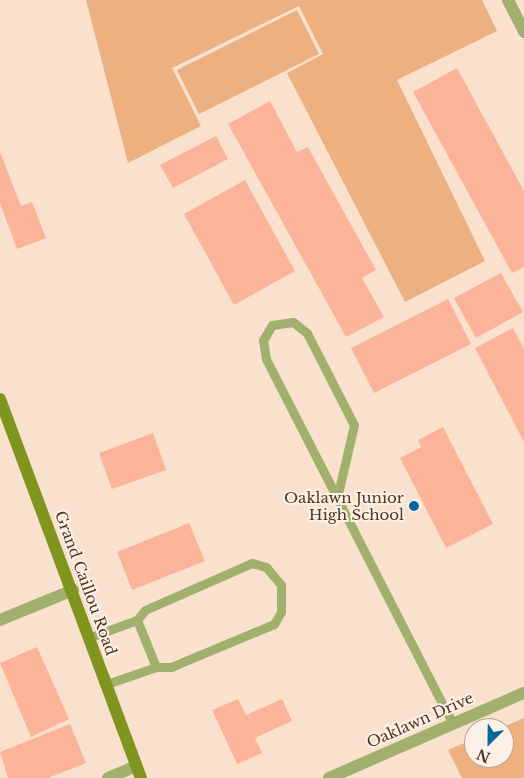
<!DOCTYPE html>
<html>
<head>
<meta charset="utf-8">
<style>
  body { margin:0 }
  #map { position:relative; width:524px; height:778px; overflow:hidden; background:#f9e1ce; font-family:"Libre Baskerville",serif }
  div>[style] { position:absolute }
  .green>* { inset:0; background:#ecb081 }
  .building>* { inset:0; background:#fbb39a }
  .lane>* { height:9px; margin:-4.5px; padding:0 4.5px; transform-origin:4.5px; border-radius:4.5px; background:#a1b06d }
  .street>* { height:12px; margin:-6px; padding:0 6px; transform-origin:6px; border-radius:6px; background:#a1b06d }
  .secondary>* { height:12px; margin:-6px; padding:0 6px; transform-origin:6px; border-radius:6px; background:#80951d }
  .dots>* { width:14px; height:14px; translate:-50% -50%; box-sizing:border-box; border:2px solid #fdf0e7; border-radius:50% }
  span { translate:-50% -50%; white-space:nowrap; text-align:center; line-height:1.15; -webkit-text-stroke:4px #fdf0e7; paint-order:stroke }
  .poi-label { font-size:15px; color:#4e3724 }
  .right { translate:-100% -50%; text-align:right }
  .street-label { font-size:15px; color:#4e3724 }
  .north { position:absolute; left:464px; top:718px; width:50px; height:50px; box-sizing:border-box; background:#fdf0e7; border:1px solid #b7a699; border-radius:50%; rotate:203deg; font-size:14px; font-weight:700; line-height:20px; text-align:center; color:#4e3724 }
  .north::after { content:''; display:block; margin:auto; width:18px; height:22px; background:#096797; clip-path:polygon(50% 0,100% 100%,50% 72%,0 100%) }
</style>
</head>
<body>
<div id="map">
  <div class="green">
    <i style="clip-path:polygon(86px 0,482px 0,497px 31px,397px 80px,485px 261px,405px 302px,287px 73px,323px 54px,299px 6px,172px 68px,201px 126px,128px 163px)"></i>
    <i style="clip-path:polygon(297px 10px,319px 54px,199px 114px,177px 70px)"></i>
    <i style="clip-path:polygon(524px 718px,524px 778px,462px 778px,448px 750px,474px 739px,474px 758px,504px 758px,504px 728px,501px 728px)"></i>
  </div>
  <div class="building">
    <i style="clip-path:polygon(457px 68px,524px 191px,524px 267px,512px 273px,413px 92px)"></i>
    <i style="clip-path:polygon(270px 101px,297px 152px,308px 147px,376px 270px,362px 278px,384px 317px,346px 337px,228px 124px)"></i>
    <i style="clip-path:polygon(216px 136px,228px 159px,173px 188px,160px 165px)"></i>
    <i style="clip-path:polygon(0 152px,21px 206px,32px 202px,46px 238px,17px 249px,0 203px)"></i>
    <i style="clip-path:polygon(245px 180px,295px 271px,234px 305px,184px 214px)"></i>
    <i style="clip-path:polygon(501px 273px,523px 312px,476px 338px,454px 298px)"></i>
    <i style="clip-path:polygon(448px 299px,471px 344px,374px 393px,351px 348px)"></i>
    <i style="clip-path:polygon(513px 328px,524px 349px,524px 442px,475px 348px)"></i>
    <i style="clip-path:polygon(443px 427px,493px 524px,446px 548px,400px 458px,421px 447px,418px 440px)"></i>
    <i style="clip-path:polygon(153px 433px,166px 470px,112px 489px,99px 453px)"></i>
    <i style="clip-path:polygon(189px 523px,205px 561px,132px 590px,117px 552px)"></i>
    <i style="clip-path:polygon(37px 647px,69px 719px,31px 737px,0 663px)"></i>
    <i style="clip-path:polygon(238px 699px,246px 715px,282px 699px,292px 721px,255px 738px,262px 753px,237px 764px,212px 710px)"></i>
    <i style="clip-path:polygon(70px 724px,86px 763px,48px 778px,8px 778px,0 752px)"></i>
  </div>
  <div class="lane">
    <i style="left:337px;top:498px;width:75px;rotate:-76.9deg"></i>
    <i style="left:354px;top:425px;width:103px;rotate:-117.1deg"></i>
    <i style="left:307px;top:333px;width:18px;rotate:-142deg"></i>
    <i style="left:293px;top:322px;width:21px;rotate:172deg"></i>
    <i style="left:272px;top:325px;width:17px;rotate:121deg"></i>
    <i style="left:263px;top:340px;width:19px;rotate:81deg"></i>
    <i style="left:266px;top:359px;width:156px;rotate:62.9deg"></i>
    <i style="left:337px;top:498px;width:242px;rotate:62.9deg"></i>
    <i style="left:447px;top:713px;width:11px;rotate:56deg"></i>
    <i style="left:137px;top:620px;width:51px;rotate:68deg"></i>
    <i style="left:88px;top:638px;width:52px;rotate:-20.2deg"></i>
    <i style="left:137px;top:620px;width:13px;rotate:-51deg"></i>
    <i style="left:145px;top:610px;width:117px;rotate:-23.7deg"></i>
    <i style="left:252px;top:563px;width:15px;rotate:16deg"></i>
    <i style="left:266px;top:567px;width:23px;rotate:50deg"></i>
    <i style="left:281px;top:585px;width:27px;rotate:90deg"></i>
    <i style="left:281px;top:612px;width:14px;rotate:120deg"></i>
    <i style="left:274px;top:624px;width:112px;rotate:157.3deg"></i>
    <i style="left:171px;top:667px;width:15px;rotate:180deg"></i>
    <i style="left:156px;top:667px;width:52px;rotate:160.9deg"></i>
  </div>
  <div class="street">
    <i style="left:508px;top:0;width:36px;rotate:63deg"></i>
    <i style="left:0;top:620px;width:79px;rotate:-22.3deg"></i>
    <i style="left:108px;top:778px;width:30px;rotate:-23deg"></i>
    <i style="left:329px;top:778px;width:213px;rotate:-23.6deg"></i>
  </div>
  <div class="secondary">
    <i style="left:0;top:399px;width:404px;rotate:69.6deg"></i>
  </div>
  <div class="dots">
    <i style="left:414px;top:506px;background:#096797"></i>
  </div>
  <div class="poi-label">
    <span class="right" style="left:404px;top:506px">Oaklawn Junior<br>High School</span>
  </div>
  <div class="street-label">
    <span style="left:86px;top:583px;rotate:70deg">Grand Caillou Road</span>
    <span style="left:420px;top:720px;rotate:-24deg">Oaklawn Drive</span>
  </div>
  <div class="north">N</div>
</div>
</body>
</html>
